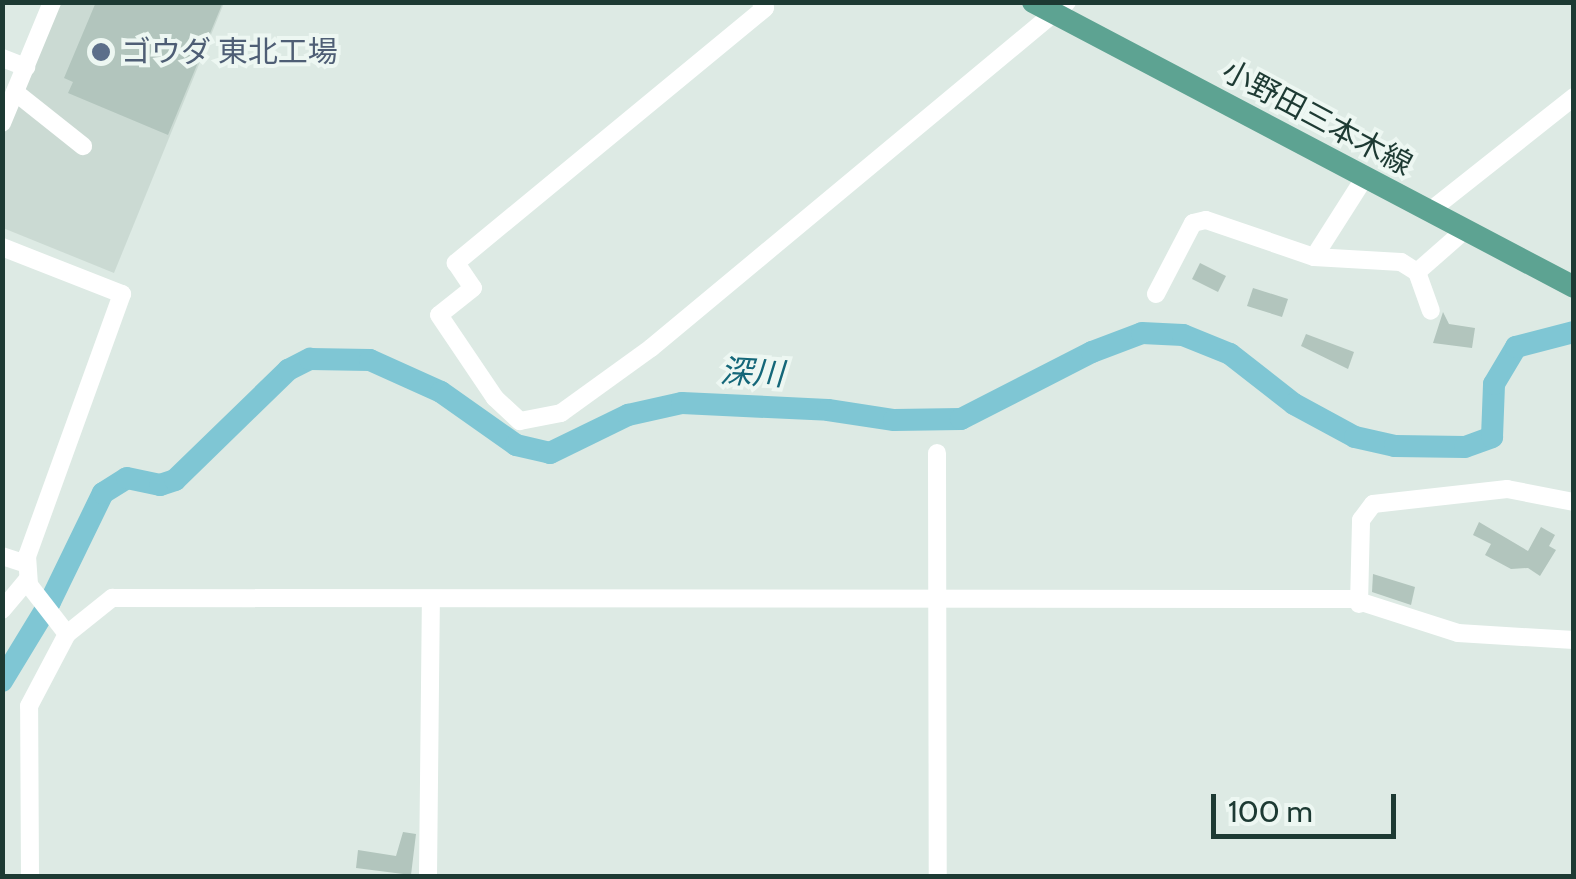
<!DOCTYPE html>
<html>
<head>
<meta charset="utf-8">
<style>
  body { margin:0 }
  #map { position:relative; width:1576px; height:879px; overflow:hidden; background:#ddeae4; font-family:Cabin,"Noto Sans JP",sans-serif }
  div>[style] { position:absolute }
  .built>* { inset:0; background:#cbdad3 }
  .river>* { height:22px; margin:-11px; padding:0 11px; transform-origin:11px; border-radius:11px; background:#7fc6d4 }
  .building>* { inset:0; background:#b2c5bd }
  .minor>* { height:18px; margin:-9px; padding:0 9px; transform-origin:9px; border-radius:9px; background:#fff }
  .major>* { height:22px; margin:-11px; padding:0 11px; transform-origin:11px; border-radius:11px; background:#5da392 }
  .dots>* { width:28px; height:28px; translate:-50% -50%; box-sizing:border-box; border:5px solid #edf7f2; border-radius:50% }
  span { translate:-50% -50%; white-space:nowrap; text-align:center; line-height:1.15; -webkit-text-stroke:8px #edf7f2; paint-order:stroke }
  .service-label { font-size:30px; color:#4e5e75 }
  .left { translate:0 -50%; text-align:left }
  .street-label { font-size:30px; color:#1d3a33 }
  .water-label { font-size:32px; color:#146779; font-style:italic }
  .frame { position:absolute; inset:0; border:5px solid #1d3a33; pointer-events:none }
  .scale { position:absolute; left:1211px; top:794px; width:185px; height:45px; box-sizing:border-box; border:5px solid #1d3a33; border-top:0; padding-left:12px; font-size:30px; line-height:35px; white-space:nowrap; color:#1d3a33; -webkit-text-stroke:8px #edf7f2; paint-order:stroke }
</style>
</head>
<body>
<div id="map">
  <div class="built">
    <i style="clip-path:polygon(57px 3px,224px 3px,114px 273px,3px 228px,2px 137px)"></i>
  </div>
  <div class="river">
    <i style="left:2px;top:681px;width:92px;rotate:-58.7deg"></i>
    <i style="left:50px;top:602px;width:121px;rotate:-64.1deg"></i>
    <i style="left:103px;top:493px;width:28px;rotate:-32deg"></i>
    <i style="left:127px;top:478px;width:34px;rotate:12deg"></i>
    <i style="left:160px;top:485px;width:16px;rotate:-18deg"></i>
    <i style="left:175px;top:480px;width:158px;rotate:-44.2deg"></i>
    <i style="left:288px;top:370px;width:25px;rotate:-27deg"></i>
    <i style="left:310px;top:359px;width:60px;rotate:1deg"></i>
    <i style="left:370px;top:360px;width:78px;rotate:24.3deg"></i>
    <i style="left:441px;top:392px;width:92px;rotate:35.2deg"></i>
    <i style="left:516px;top:445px;width:35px;rotate:13deg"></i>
    <i style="left:550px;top:453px;width:87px;rotate:-26deg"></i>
    <i style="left:628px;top:415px;width:55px;rotate:-12.5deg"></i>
    <i style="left:682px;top:403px;width:146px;rotate:2.7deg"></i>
    <i style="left:828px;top:410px;width:67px;rotate:8.6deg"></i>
    <i style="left:894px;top:420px;width:67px;rotate:-0.9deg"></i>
    <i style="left:961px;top:419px;width:147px;rotate:-27.1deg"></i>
    <i style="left:1092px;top:352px;width:53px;rotate:-20.8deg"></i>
    <i style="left:1142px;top:333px;width:41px;rotate:2.8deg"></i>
    <i style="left:1183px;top:335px;width:51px;rotate:22deg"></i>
    <i style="left:1230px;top:354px;width:81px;rotate:38deg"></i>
    <i style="left:1294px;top:404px;width:69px;rotate:28.4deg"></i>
    <i style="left:1355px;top:437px;width:41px;rotate:12.7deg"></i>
    <i style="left:1395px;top:446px;width:70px;rotate:0.8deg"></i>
    <i style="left:1465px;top:447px;width:29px;rotate:-20deg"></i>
    <i style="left:1492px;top:437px;width:53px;rotate:-87.8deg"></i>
    <i style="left:1494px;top:384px;width:43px;rotate:-59.3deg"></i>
    <i style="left:1516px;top:347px;width:60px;rotate:-14.5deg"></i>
  </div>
  <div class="building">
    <i style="clip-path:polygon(96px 2px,223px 2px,168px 135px,68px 93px,73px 82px,64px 78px)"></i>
    <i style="clip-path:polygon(1200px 263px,1226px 276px,1218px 292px,1192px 279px)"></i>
    <i style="clip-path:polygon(1253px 288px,1288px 299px,1282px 317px,1247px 306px)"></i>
    <i style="clip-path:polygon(1443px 312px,1449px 324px,1475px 328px,1472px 348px,1433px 343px)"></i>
    <i style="clip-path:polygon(1306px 334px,1354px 352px,1348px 369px,1301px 346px)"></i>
    <i style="clip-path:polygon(1479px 522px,1528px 551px,1541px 527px,1555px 535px,1549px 546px,1556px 550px,1540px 576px,1528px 568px,1511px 569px,1485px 555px,1491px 544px,1473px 535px)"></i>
    <i style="clip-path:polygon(1373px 574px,1415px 587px,1411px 605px,1372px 592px)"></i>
    <i style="clip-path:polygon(403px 832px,416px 834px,411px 875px,356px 868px,358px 850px,396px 856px)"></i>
  </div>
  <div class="minor">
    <i style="left:761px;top:2px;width:7px;rotate:56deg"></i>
    <i style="left:765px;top:8px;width:401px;rotate:140.5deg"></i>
    <i style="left:456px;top:263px;width:30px;rotate:56deg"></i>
    <i style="left:473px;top:288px;width:43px;rotate:141.5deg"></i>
    <i style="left:439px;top:315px;width:100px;rotate:56deg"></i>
    <i style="left:495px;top:398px;width:34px;rotate:43deg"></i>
    <i style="left:520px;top:421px;width:42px;rotate:-11deg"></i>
    <i style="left:561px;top:413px;width:111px;rotate:-35.8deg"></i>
    <i style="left:651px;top:348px;width:541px;rotate:-39.75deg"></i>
    <i style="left:2px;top:58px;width:26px;rotate:21deg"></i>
    <i style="left:15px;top:92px;width:87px;rotate:38.5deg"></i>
    <i style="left:2px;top:123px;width:131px;rotate:-67.5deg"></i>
    <i style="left:1430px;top:211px;width:184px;rotate:-38.4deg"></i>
    <i style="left:2px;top:247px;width:129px;rotate:21.4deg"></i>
    <i style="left:122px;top:294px;width:279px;rotate:109.9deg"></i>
    <i style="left:27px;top:556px;width:29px;rotate:86deg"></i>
    <i style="left:29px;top:585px;width:62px;rotate:52.2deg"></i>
    <i style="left:1314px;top:257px;width:87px;rotate:3.3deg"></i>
    <i style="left:1401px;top:262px;width:19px;rotate:32deg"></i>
    <i style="left:1417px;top:272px;width:41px;rotate:70.3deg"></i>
    <i style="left:1417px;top:272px;width:64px;rotate:-41.2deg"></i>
    <i style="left:1156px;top:294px;width:80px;rotate:-62.5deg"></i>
    <i style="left:1193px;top:223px;width:13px;rotate:-13deg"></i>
    <i style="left:1206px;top:220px;width:114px;rotate:18.9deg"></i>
    <i style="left:1314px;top:257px;width:95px;rotate:-57.5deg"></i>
    <i style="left:937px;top:453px;width:423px;rotate:89.9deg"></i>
    <i style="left:2px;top:556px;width:25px;rotate:18deg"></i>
    <i style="left:1359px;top:604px;width:84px;rotate:-88.6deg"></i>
    <i style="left:1361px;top:520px;width:20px;rotate:-53deg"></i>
    <i style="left:1373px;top:504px;width:135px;rotate:-6.4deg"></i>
    <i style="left:1507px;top:489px;width:68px;rotate:11deg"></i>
    <i style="left:2px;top:610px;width:40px;rotate:-50deg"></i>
    <i style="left:30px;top:876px;width:170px;rotate:-90.3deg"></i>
    <i style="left:29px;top:706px;width:81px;rotate:-62.2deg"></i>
    <i style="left:67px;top:634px;width:58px;rotate:-38.7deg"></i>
    <i style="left:112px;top:598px;width:1240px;rotate:0.05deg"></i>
    <i style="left:1352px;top:599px;width:111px;rotate:17.8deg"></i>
    <i style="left:1458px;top:633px;width:116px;rotate:3.5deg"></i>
    <i style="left:428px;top:876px;width:274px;rotate:-89.4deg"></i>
  </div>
  <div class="major">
    <i style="left:1033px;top:2px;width:611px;rotate:27.78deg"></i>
  </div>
  <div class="dots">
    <i style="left:101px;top:52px;background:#5c6f8a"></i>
  </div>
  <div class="service-label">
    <span class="left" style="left:121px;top:52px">ゴウダ 東北工場</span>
  </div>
  <div class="street-label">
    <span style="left:1317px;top:118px;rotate:28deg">小野田三本木線</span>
  </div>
  <div class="water-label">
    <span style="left:752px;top:373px;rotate:3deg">深川</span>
  </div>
  <div class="frame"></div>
  <div class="scale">100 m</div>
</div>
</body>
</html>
